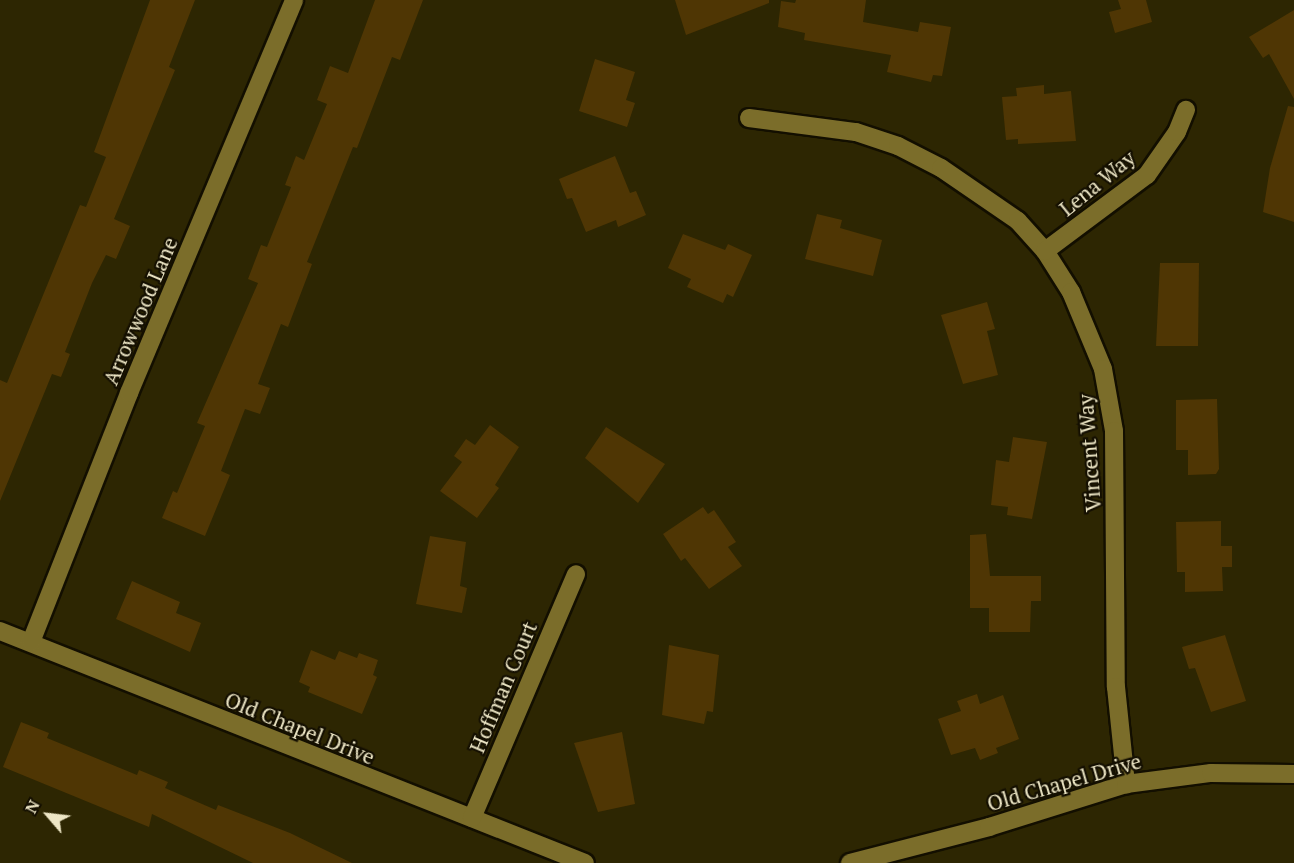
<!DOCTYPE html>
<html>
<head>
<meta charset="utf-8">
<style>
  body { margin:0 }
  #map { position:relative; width:1294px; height:863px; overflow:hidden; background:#2d2602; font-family:"PT Serif",serif }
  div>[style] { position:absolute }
  .building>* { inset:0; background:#4f3604 }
  .roads { filter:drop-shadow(2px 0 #130f00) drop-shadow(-2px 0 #130f00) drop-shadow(0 2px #130f00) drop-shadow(0 -2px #130f00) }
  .street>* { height:18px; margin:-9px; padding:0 9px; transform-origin:9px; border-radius:9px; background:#7b6d2a }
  span { translate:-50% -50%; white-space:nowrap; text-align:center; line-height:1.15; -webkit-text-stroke:4.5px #140f00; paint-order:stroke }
  .street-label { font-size:21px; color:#ede6c5 }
  .north { position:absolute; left:18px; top:785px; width:60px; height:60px; -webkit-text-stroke:4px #140f00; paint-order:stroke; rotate:298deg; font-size:16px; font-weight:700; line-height:24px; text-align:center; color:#ede6c5 }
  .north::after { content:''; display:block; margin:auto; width:21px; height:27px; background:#ede6c5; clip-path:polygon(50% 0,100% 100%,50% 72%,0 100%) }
</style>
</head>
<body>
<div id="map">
  <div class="building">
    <i style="clip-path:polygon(150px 0,195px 0,169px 67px,175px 70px,114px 219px,130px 226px,116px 259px,106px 255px,92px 283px,65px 352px,70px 354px,61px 377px,52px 374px,0 501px,0 380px,7px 383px,80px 205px,86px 207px,106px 157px,94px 152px)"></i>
    <i style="clip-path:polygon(375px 0,423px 0,400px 60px,392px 57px,357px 148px,353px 147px,307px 262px,312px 264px,288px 327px,281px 324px,258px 384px,270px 388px,260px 414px,245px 409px,221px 471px,230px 475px,205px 536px,162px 518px,173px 491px,177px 493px,205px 426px,197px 423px,258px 283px,248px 279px,261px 245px,267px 247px,291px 187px,285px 185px,296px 156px,304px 160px,327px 104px,317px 100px,330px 66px,348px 73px)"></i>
    <i style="clip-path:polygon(675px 0,769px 0,769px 3px,686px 35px)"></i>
    <i style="clip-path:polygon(796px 0,866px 0,863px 22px,918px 32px,920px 22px,951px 27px,942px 76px,933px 75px,931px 82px,887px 72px,891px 55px,804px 40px,805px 33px,778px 27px,781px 1px,795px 3px)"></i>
    <i style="clip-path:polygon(1118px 0,1146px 0,1152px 22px,1115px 33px,1109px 12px,1121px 9px)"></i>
    <i style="clip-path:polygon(1294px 10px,1294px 99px,1269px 54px,1263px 58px,1249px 37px)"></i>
    <i style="clip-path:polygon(595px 59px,635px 72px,626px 100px,635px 103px,627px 127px,579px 111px)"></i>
    <i style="clip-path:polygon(1044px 85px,1044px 94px,1071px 91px,1076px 141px,1018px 144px,1018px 139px,1006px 140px,1002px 97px,1017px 96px,1016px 88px)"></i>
    <i style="clip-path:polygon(1288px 106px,1294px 107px,1294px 222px,1263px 212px,1270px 168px)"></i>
    <i style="clip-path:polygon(615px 156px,630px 193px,636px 191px,646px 215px,618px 227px,616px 220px,586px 232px,572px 198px,567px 199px,559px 179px)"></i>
    <i style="clip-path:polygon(817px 214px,842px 220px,840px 228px,882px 240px,873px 276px,805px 259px)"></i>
    <i style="clip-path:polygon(683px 234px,725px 250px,728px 244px,752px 255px,733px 297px,727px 294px,723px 303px,687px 287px,691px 279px,668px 268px)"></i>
    <i style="clip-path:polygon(1160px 263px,1199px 263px,1198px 346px,1156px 346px)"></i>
    <i style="clip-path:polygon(987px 302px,995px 329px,987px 331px,998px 375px,963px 384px,941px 315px)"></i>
    <i style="clip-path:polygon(1217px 399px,1219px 469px,1216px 474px,1188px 475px,1188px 450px,1176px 450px,1176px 400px)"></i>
    <i style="clip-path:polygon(490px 425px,519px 447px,495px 485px,499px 488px,477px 518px,440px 491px,462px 462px,454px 456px,466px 439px,475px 445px)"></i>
    <i style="clip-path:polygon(606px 427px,665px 464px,638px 503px,585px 458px)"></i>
    <i style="clip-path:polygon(1013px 437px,1047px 442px,1032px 519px,1007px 515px,1008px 507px,991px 505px,996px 460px,1009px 462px)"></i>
    <i style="clip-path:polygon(703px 507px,708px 514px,714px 510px,736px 542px,728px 547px,742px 566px,709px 589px,685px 558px,681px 561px,663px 534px)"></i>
    <i style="clip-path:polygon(1221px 521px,1221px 546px,1232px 546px,1232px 567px,1222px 567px,1223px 591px,1185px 592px,1185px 572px,1177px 572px,1176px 522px)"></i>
    <i style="clip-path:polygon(986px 534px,990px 576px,1041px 576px,1041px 601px,1031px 601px,1030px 632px,989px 632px,989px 608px,970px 608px,970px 535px)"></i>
    <i style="clip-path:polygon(430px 536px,466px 542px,460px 586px,467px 588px,462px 613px,416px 604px)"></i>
    <i style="clip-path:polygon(132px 581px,180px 602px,176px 613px,201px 623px,190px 652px,116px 619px)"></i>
    <i style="clip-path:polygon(1225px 635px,1246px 701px,1211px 712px,1195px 668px,1189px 669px,1182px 647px)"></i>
    <i style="clip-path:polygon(669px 645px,719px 655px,713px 712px,707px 711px,704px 724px,662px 715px)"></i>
    <i style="clip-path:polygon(311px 650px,335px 660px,339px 651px,357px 658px,359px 653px,378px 660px,373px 675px,377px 677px,362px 714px,308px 692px,310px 687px,299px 682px)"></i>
    <i style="clip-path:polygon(977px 694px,980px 704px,1003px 695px,1019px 739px,996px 748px,998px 753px,980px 760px,975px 748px,951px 755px,938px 719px,961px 711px,957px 701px)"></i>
    <i style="clip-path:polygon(21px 722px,49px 733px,47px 738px,137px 775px,139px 770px,168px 782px,165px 788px,216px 810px,218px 805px,290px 833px,352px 863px,253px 863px,152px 814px,149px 827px,3px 767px)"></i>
    <i style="clip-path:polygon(622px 732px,635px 804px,598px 812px,574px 743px)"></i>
  </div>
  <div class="roads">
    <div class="street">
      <i style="left:749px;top:118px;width:108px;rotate:7.5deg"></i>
      <i style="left:856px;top:132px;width:44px;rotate:18.4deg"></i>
      <i style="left:898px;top:146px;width:48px;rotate:27.1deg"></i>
      <i style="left:941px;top:168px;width:93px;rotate:34.5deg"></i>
      <i style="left:1018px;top:221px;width:40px;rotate:48deg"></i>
      <i style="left:1045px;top:251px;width:49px;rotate:57.6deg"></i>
      <i style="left:1071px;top:292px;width:83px;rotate:67.4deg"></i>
      <i style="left:1103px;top:369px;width:63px;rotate:79.9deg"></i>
      <i style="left:1114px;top:431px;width:256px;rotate:89.6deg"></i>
      <i style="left:1116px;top:687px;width:98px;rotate:84.1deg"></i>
      <i style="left:1045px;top:251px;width:127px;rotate:-36.7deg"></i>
      <i style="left:1147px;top:175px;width:52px;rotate:-55.1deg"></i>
      <i style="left:1177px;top:132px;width:24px;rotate:-68deg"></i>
      <i style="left:0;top:631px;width:629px;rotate:21.63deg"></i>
      <i style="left:31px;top:642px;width:268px;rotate:-68.5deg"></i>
      <i style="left:129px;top:393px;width:426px;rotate:-67.2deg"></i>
      <i style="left:472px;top:818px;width:265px;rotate:-66.9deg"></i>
      <i style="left:850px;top:863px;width:144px;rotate:-14.5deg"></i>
      <i style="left:989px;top:827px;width:144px;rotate:-17.4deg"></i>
      <i style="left:1126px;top:784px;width:86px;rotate:-7.4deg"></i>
      <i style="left:1211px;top:773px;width:83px;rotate:0.7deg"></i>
    </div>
  </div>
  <div class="street-label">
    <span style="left:1097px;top:183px;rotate:-39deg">Lena Way</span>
    <span style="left:140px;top:311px;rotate:-67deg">Arrowwood Lane</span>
    <span style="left:1089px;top:453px;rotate:-94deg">Vincent Way</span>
    <span style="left:503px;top:687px;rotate:-67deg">Hoffman Court</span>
    <span style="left:300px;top:728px;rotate:22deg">Old Chapel Drive</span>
    <span style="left:1064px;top:782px;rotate:-16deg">Old Chapel Drive</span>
  </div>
  <div class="north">N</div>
</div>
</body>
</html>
